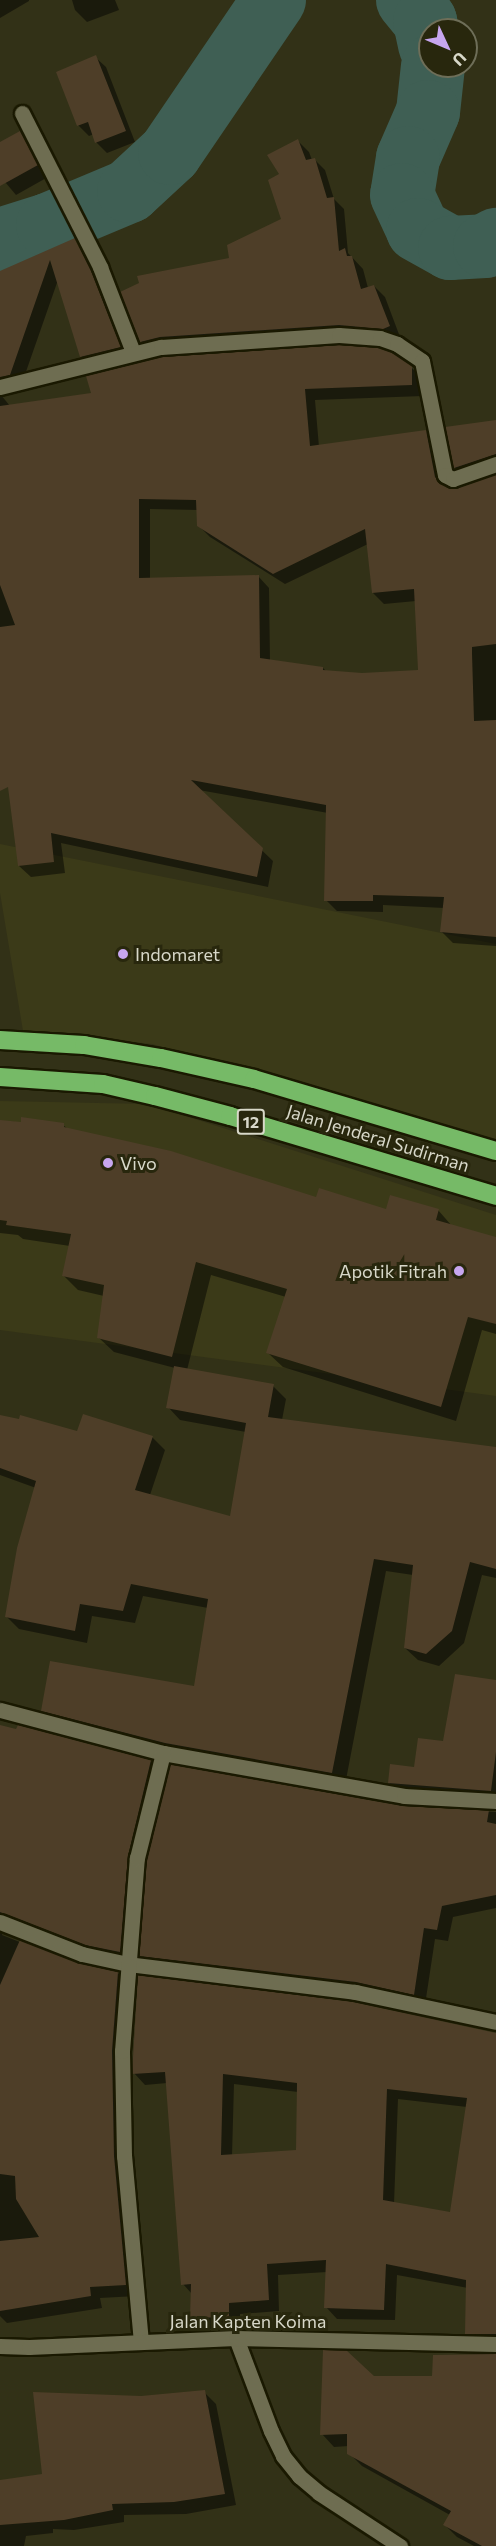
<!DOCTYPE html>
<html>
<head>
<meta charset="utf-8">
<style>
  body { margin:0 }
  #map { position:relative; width:496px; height:2546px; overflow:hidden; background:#323117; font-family:Commissioner,sans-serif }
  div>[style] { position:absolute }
  .built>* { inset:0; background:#3b3a18 }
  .shadow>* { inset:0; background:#0007 }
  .river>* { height:64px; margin:-32px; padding:0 32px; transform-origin:32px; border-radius:32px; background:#3f5f54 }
  .building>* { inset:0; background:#4e3e28 }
  .roads { filter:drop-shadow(2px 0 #1a1901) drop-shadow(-2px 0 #1a1901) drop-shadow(0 2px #1a1901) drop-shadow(0 -2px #1a1901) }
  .minor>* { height:15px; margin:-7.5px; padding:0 7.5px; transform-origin:7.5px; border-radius:7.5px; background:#6e6d51 }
  .highway>* { height:18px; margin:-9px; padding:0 9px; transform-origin:9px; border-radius:9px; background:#76ba67 }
  .dots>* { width:16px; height:16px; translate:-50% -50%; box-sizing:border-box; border:3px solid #28270d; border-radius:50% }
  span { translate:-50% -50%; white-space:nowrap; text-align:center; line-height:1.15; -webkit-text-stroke:6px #28270d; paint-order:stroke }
  .shield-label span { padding:2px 4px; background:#28270d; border:2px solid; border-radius:4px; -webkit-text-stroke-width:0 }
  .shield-label { font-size:16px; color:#d8d8c9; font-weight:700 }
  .poi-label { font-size:18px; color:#d8d8c9 }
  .left { translate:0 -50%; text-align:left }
  .right { translate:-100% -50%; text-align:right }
  .street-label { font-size:18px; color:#d8d8c9 }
  .north { position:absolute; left:418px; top:18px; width:60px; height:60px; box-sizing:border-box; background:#28270d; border:2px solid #6e6e58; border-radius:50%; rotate:134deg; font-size:16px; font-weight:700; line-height:24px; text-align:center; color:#d8d8c9 }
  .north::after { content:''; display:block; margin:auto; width:21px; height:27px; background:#c7a6ef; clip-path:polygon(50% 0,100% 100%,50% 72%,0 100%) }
</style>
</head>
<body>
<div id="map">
  <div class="built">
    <i style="clip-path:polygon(0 844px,496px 944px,496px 1140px,152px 1044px,23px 1031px,0 893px)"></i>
    <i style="clip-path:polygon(0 1101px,148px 1104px,496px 1215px,496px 1396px,0 1330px)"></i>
  </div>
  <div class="shadow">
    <i style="clip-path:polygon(0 0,29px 0,29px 1px,0 18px)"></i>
    <i style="clip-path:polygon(72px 0,115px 0,119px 10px,87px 22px,75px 10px)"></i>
    <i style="clip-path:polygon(95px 57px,106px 67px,135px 142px,107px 153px,96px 142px,94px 134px,89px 136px,78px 125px)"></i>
    <i style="clip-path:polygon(20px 132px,31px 144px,48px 177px,16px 195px,0 176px,0 144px)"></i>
    <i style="clip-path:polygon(298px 141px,309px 152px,312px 160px,314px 159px,325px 170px,334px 199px,344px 209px,348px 253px,363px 269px,368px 288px,374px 286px,385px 297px,400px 337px,152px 352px,141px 341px,230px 259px,282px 220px,281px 175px)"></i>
    <i style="clip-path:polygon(evenodd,74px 240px,86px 252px,131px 358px,93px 368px,81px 356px,58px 280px,21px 386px,9px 389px,1px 395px,10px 406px,411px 367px,423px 379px,423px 396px,315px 400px,319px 447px,425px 431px,437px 443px,446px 487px,456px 490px,496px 476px,496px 946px,453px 943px,442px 932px,444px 908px,383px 905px,383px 912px,337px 911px,326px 900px,328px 813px,199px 790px,273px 861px,268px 887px,61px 843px,65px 873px,31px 877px,19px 866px,0 706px,0 273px,74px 240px,150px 509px,198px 510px,199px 526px,210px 537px,285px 584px,368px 544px,373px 593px,384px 604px,416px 601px,420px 672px,362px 675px,327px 672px,323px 668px,270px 661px,269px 588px,258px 576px,150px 579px,150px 509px)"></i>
    <i style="clip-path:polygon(496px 421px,496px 469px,466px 479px,455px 468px,447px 428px)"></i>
    <i style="clip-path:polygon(0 1121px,63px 1125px,68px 1129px,317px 1199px,387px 1211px,438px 1210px,452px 1226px,496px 1239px,496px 1334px,482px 1330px,456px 1421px,283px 1367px,268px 1353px,286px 1297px,211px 1275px,187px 1370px,273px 1386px,286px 1399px,282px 1420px,496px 1449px,496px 1578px,482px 1575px,464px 1643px,439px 1666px,418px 1660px,405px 1648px,413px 1575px,386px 1571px,345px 1785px,55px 1723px,42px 1710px,195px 1688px,208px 1608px,143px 1596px,135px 1623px,92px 1616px,87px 1643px,19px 1629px,6px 1616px,36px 1488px,0 1475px,0 1417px,78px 1433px,152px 1437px,165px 1450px,150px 1495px,231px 1518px,246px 1432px,180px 1420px,168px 1407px,175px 1368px,114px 1352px,99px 1338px,104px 1296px,78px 1290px,64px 1276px,70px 1246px,23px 1239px,18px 1235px,0 1233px)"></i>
    <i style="clip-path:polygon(496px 1682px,496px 1801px,401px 1794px,389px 1783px,416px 1768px,444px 1742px)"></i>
    <i style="clip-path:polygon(0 1726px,150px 1761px,162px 1773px,139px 1868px,131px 1963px,5px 1926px,2px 1935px,78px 1965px,118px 1973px,129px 1985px,123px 2064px,137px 2296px,100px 2298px,102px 2308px,7px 2323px,0 2316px)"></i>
    <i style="clip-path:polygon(402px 1807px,496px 1812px,496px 1908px,453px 1917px,448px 1941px,435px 1939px,425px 2005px,152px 1966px,141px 1955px)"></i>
    <i style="clip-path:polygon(evenodd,496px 2034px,496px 2346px,478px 2344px,466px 2333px,468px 2288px,397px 2275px,395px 2320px,337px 2319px,326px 2307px,327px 2272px,278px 2275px,279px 2311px,240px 2314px,240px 2328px,203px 2329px,192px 2317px,192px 2294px,183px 2284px,167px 2083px,145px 2085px,134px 2073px,496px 2034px,234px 2084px,298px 2092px,297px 2152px,232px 2156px,234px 2084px,496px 2034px,398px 2099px,467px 2107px,451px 2214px,394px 2204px,398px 2099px)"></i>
    <i style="clip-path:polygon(496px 2354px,496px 2546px,474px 2546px,457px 2537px,445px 2525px,450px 2515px,362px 2466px,349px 2453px,349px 2446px,334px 2447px,322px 2434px,374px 2378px,433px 2377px,435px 2356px)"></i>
    <i style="clip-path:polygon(204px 2392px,216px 2404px,236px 2505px,186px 2514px,124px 2515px,124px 2522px,74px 2530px,53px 2529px,53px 2533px,26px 2536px,24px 2546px,0 2546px,0 2481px,44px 2475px,141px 2398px)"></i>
  </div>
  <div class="river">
    <i style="left:408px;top:0;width:27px;rotate:51deg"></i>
    <i style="left:425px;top:21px;width:25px;rotate:78deg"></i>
    <i style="left:433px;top:66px;width:46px;rotate:96.2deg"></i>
    <i style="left:428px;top:112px;width:50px;rotate:113.5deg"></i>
    <i style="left:408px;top:158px;width:37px;rotate:99deg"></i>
    <i style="left:402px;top:195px;width:38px;rotate:65deg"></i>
    <i style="left:418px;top:230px;width:37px;rotate:29deg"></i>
    <i style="left:450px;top:248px;width:35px;rotate:-3deg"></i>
    <i style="left:485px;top:246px;width:13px;rotate:-29deg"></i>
    <i style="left:0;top:240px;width:50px;rotate:-17.4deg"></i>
    <i style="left:48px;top:225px;width:88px;rotate:-22.8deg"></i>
    <i style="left:129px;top:191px;width:56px;rotate:-42.8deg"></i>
    <i style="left:170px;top:153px;width:185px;rotate:-55.8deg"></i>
  </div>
  <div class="building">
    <i style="clip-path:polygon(96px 55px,126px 131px,95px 143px,88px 122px,77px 126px,56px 72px)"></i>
    <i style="clip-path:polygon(20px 131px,38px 165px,0 186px,0 142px)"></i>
    <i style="clip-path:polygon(298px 139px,306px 160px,315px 158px,327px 198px,334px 197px,339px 251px,345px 248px,347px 256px,352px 256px,361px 289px,374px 285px,390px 326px,383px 329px,339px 325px,160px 337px,140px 342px,120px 292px,139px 283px,137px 276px,229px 258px,227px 245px,281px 219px,268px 180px,279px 174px,267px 155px)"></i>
    <i style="clip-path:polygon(75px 238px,91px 271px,121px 347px,80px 357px,50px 260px,10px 375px,0 377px,0 271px)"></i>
    <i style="clip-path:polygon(evenodd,339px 345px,378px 348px,393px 353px,412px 366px,412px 385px,305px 389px,310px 446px,426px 430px,435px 477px,441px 484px,456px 488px,496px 474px,496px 644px,472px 647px,472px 653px,474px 721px,496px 720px,496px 937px,440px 932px,444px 897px,373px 895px,373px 901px,324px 901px,326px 805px,191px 780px,263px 848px,257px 877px,51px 833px,54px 862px,18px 866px,8px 787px,0 791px,0 627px,15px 625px,0 585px,0 406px,91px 393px,86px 376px,163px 357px,339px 345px,139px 499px,196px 500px,197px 526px,273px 574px,365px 529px,372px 593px,414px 589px,418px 670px,362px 673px,323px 670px,323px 667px,260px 658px,259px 575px,139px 578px,139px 499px)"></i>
    <i style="clip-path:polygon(496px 420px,496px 454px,454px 468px,445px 427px)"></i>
    <i style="clip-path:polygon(21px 1117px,64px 1123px,64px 1127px,171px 1151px,316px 1197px,319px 1188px,386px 1209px,390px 1195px,439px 1209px,436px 1220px,496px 1237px,496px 1324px,468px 1317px,441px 1407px,266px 1353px,287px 1289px,196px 1262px,172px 1357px,97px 1338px,104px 1285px,62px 1276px,71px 1234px,6px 1225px,7px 1221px,0 1220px,0 1120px,21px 1122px)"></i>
    <i style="clip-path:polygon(174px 1366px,274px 1384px,268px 1417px,496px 1447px,496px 1569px,470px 1562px,452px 1631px,426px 1654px,404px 1648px,413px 1565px,374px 1559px,332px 1773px,165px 1743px,41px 1711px,50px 1661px,194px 1686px,208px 1599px,131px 1584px,123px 1611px,80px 1604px,75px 1631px,5px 1617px,17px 1548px,36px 1481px,0 1468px,0 1415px,19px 1419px,20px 1415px,77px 1431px,83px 1414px,153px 1436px,135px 1490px,230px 1516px,246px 1423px,166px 1408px)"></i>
    <i style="clip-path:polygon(455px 1674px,496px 1680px,496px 1752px,491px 1791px,388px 1783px,390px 1764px,414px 1767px,418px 1738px,443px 1741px)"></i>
    <i style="clip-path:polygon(0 1725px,16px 1729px,18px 1725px,151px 1760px,128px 1856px,120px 1952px,85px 1945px,0 1912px)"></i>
    <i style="clip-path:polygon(170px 1764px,402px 1806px,489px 1810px,487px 1822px,496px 1824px,496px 1895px,442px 1906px,437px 1930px,424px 1928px,414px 1995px,356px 1982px,139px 1956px,147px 1860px)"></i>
    <i style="clip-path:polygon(20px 1940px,79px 1963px,118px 1972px,112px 2051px,114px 2156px,126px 2285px,90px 2287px,91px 2296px,0 2311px,0 2241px,39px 2237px,16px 2199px,15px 2176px,0 2174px,0 1985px)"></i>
    <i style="clip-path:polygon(evenodd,138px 1975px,353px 2002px,496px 2033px,496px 2334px,465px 2334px,466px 2280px,386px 2264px,384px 2310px,324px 2308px,326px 2260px,267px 2264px,269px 2300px,229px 2303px,229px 2317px,190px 2318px,191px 2284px,181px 2285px,165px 2072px,132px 2074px,138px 1975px,223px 2074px,297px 2083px,296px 2150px,221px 2155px,223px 2074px,138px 1975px,387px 2089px,467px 2098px,450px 2212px,383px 2200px,387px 2089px)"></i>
    <i style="clip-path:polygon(323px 2350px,346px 2350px,374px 2376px,432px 2376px,433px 2355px,496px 2354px,496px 2546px,482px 2546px,443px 2525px,451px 2511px,347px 2454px,347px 2434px,320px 2435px)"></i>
    <i style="clip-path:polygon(205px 2390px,225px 2494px,174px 2502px,112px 2504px,113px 2510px,64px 2520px,0 2525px,0 2480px,42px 2474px,33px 2392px,141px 2396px)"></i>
  </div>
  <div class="roads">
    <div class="minor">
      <i style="left:22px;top:113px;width:173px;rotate:63.1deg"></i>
      <i style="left:100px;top:267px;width:91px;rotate:68.8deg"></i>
      <i style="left:0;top:387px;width:166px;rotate:-14deg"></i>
      <i style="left:161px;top:347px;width:178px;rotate:-3.9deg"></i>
      <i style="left:339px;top:335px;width:41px;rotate:4.2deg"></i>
      <i style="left:380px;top:338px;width:18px;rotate:19deg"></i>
      <i style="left:397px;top:344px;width:30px;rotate:34deg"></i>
      <i style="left:422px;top:361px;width:116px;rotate:78.6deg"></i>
      <i style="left:445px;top:475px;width:9px;rotate:27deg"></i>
      <i style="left:453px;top:479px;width:46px;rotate:-19.2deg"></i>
      <i style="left:0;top:1710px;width:169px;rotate:14.8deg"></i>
      <i style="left:163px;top:1753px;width:245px;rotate:10.1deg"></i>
      <i style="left:404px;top:1796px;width:92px;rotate:3.1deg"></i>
      <i style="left:0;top:1922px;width:88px;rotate:21.3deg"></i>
      <i style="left:82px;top:1954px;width:47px;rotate:12.3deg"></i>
      <i style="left:128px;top:1964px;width:229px;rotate:7deg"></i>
      <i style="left:355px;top:1992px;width:144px;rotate:12deg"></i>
      <i style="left:236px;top:2338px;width:99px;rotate:69.4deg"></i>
      <i style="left:271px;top:2431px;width:28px;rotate:64deg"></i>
      <i style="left:283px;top:2456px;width:26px;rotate:51deg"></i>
      <i style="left:299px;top:2476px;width:26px;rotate:40deg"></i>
      <i style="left:319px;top:2493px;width:97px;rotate:33.2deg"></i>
      <i style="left:141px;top:2342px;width:187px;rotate:-95.2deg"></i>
      <i style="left:124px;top:2156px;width:105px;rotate:-91.1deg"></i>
      <i style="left:122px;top:2051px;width:194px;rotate:-85.6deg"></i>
      <i style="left:137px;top:1858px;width:108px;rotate:-76.1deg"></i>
      <i style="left:0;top:2346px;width:29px;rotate:2deg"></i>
      <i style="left:29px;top:2347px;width:207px;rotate:-2.5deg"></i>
      <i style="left:236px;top:2338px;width:260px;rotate:1.3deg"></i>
    </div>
    <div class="highway">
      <i style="left:0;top:1040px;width:84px;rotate:3.4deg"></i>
      <i style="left:84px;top:1045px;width:78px;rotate:9.6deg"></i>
      <i style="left:161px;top:1058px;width:95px;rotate:12.7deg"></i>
      <i style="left:254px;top:1079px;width:252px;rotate:16.6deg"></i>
      <i style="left:0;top:1077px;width:103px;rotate:3.9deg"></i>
      <i style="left:103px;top:1084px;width:53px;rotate:13deg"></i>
      <i style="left:155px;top:1096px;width:78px;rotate:14.9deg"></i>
      <i style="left:230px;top:1116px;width:278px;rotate:16.7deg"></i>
    </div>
  </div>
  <div class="dots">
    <i style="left:123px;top:954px;background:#c7a6ef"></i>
    <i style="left:108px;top:1163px;background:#c7a6ef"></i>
    <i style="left:459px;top:1271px;background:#c7a6ef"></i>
  </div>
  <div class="shield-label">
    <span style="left:251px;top:1122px">12</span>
  </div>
  <div class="poi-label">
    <span class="left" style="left:135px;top:954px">Indomaret</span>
    <span class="left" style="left:120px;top:1163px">Vivo</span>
    <span class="right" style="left:447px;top:1271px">Apotik Fitrah</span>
  </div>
  <div class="street-label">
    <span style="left:378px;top:1138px;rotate:17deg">Jalan Jenderal Sudirman</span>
    <span style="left:248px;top:2321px">Jalan Kapten Koima</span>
  </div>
  <div class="north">U</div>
</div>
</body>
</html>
